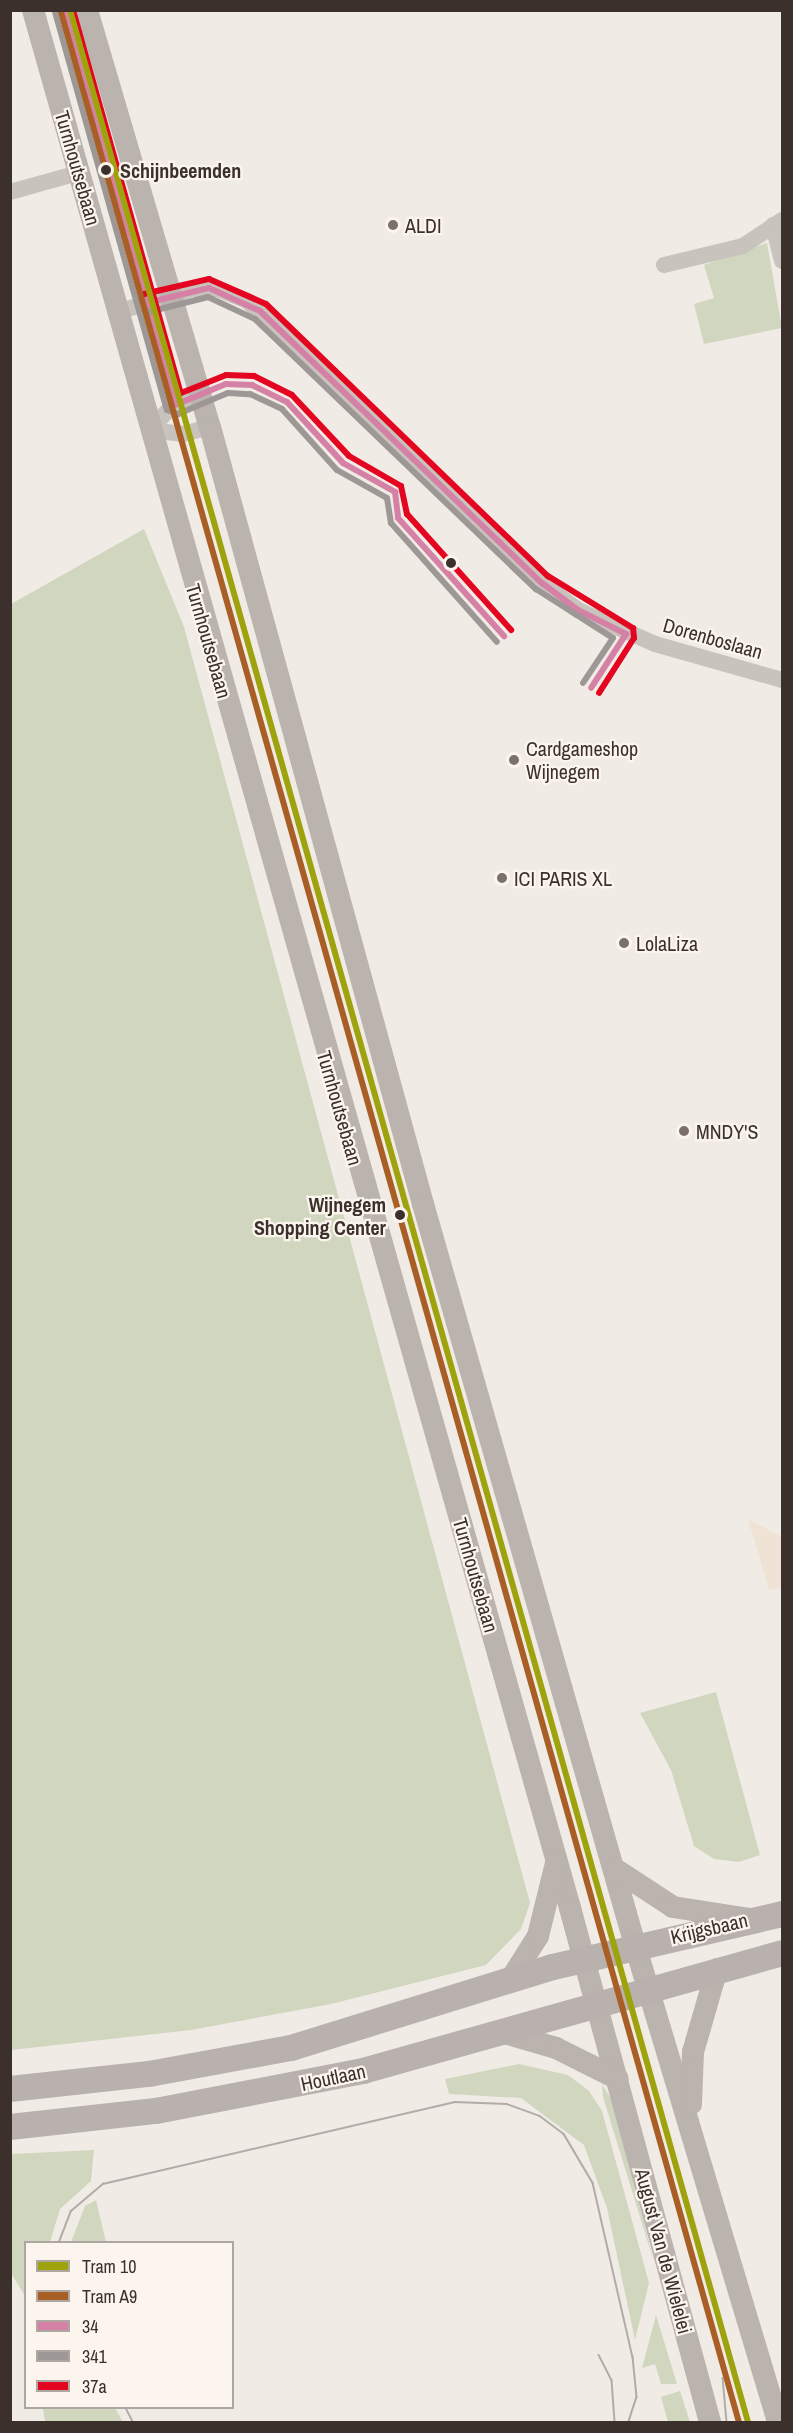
<!DOCTYPE html>
<html>
<head>
<meta charset="utf-8">
<style>
  body { margin:0 }
  #map { position:relative; width:793px; height:2433px; overflow:hidden; background:#f0ebe5; font-family:"Archivo Narrow",sans-serif }
  div>[style] { position:absolute }
  .green>* { inset:0; background:#d1d6bf }
  .plaza>* { inset:0; background:#eee3d5 }
  .street>* { height:16px; margin:-8px; padding:0 8px; transform-origin:8px; border-radius:8px; background:#c9c3be }
  .secondary>* { height:22px; margin:-11px; padding:0 11px; transform-origin:11px; border-radius:11px; background:#bab3ae }
  .primary>* { height:26px; margin:-13px; padding:0 13px; transform-origin:13px; border-radius:13px; background:#b8b1ad }
  .tram>* { height:1.5px; margin:-0.75px; padding:0 0.75px; transform-origin:0.75px; border-radius:0.75px; background:#b1aca8 }
  .bus-1>* { height:6px; margin:-3px; padding:0 3px; transform-origin:3px; border-radius:3px; background:#d581a6 }
  .bus-2>* { height:6px; margin:-3px; padding:0 3px; transform-origin:3px; border-radius:3px; background:#9d9895 }
  .bus-3>* { height:6px; margin:-3px; padding:0 3px; transform-origin:3px; border-radius:3px; background:#e40521 }
  .tram-1>* { height:6px; margin:-3px; padding:0 3px; transform-origin:3px; border-radius:3px; background:#9ea20d }
  .tram-2>* { height:6px; margin:-3px; padding:0 3px; transform-origin:3px; border-radius:3px; background:#a85e24 }
  .dots>* { width:16px; height:16px; translate:-50% -50%; box-sizing:border-box; border:3px solid #fbf5ee; border-radius:50% }
  span { translate:-50% -50%; white-space:nowrap; text-align:center; line-height:1.15; -webkit-text-stroke:4.5px #fbf5ee; paint-order:stroke }
  .street-label { font-size:20px; color:#3b302b }
  .stop-label { font-size:20px; color:#3b302b; font-weight:700 }
  .left { translate:0 -50%; text-align:left }
  .right { translate:-100% -50%; text-align:right }
  .poi-label { font-size:20px; color:#3b302b }
  .frame { position:absolute; inset:0; border:12px solid #3b302b; pointer-events:none }
  .legend { position:absolute; left:24px; top:2241px; width:210px; height:168px; box-sizing:border-box; background:#fbf5ee; border:2px solid #aea6a0; margin:0; padding:8px 10px; list-style:none; font-size:18px; color:#3b302b }
  .legend li { display:flex; align-items:center; gap:12px; height:30px }
  .legend b { width:30px; border:2px solid #aea6a0 }
</style>
</head>
<body>
<div id="map">
  <div class="green">
    <i style="clip-path:polygon(767px 243px,782px 328px,704px 344px,694px 304px,714px 298px,704px 265px)"></i>
    <i style="clip-path:polygon(144px 529px,184px 627px,530px 1903px,521px 1929px,486px 1965px,331px 2004px,191px 2030px,11px 2050px,11px 604px)"></i>
    <i style="clip-path:polygon(716px 1692px,760px 1855px,739px 1862px,714px 1859px,694px 1846px,671px 1770px,640px 1713px)"></i>
    <i style="clip-path:polygon(519px 2064px,568px 2075px,589px 2091px,602px 2111px,649px 2283px,635px 2340px,607px 2208px,584px 2145px,521px 2098px,449px 2094px,445px 2079px)"></i>
    <i style="clip-path:polygon(602px 2084px,613px 2102px,654px 2262px,603px 2097px)"></i>
    <i style="clip-path:polygon(94px 2150px,91px 2181px,60px 2209px,50px 2242px,26px 2242px,25px 2296px,11px 2273px,11px 2154px)"></i>
    <i style="clip-path:polygon(96px 2200px,106px 2242px,71px 2242px,85px 2206px)"></i>
    <i style="clip-path:polygon(656px 2315px,677px 2384px,661px 2384px,655px 2364px,642px 2368px)"></i>
    <i style="clip-path:polygon(680px 2391px,690px 2422px,668px 2422px,661px 2397px)"></i>
    <i style="clip-path:polygon(43px 2408px,115px 2408px,123px 2422px,45px 2422px)"></i>
  </div>
  <div class="plaza">
    <i style="clip-path:polygon(748px 1519px,782px 1537px,782px 1588px,769px 1590px)"></i>
  </div>
  <div class="street">
    <i style="left:10px;top:192px;width:71px;rotate:-15.6deg"></i>
    <i style="left:773px;top:225px;width:37px;rotate:76deg"></i>
    <i style="left:664px;top:265px;width:81px;rotate:-13.5deg"></i>
    <i style="left:743px;top:246px;width:47px;rotate:-33.7deg"></i>
    <i style="left:118px;top:312px;width:77px;rotate:-17.3deg"></i>
    <i style="left:192px;top:289px;width:26px"></i>
    <i style="left:218px;top:289px;width:31px;rotate:22deg"></i>
    <i style="left:247px;top:301px;width:408px;rotate:43.7deg"></i>
    <i style="left:542px;top:583px;width:45px;rotate:36.9deg"></i>
    <i style="left:578px;top:610px;width:84px;rotate:23.8deg"></i>
    <i style="left:655px;top:644px;width:132px;rotate:15.8deg"></i>
    <i style="left:200px;top:393px;width:34px;rotate:153deg"></i>
    <i style="left:170px;top:408px;width:30px;rotate:132deg"></i>
    <i style="left:150px;top:430px;width:33px;rotate:7deg"></i>
    <i style="left:183px;top:434px;width:28px;rotate:-15deg"></i>
  </div>
  <div class="secondary">
    <i style="left:33px;top:10px;width:1973px;rotate:74.2deg"></i>
    <i style="left:570px;top:1908px;width:533px;rotate:74.76deg"></i>
    <i style="left:87px;top:10px;width:435px;rotate:73.6deg"></i>
    <i style="left:210px;top:427px;width:806px;rotate:74.67deg"></i>
    <i style="left:423px;top:1204px;width:771px;rotate:74.03deg"></i>
    <i style="left:635px;top:1945px;width:498px;rotate:73.3deg"></i>
    <i style="left:615px;top:1869px;width:69px;rotate:33.2deg"></i>
    <i style="left:673px;top:1907px;width:78px;rotate:8.9deg"></i>
    <i style="left:509px;top:1982px;width:54px;rotate:-57.8deg"></i>
    <i style="left:538px;top:1936px;width:75px;rotate:-76.1deg"></i>
    <i style="left:501px;top:2032px;width:57px;rotate:16.2deg"></i>
    <i style="left:556px;top:2048px;width:69px;rotate:26.6deg"></i>
    <i style="left:691px;top:2104px;width:52px;rotate:-87.8deg"></i>
    <i style="left:693px;top:2052px;width:86px;rotate:-73.9deg"></i>
  </div>
  <div class="primary">
    <i style="left:10px;top:2089px;width:140px;rotate:-6.2deg"></i>
    <i style="left:149px;top:2074px;width:144px;rotate:-10.4deg"></i>
    <i style="left:291px;top:2048px;width:274px;rotate:-17.2deg"></i>
    <i style="left:553px;top:1967px;width:235px;rotate:-13deg"></i>
    <i style="left:10px;top:2127px;width:147px;rotate:-6.3deg"></i>
    <i style="left:156px;top:2111px;width:211px;rotate:-10.9deg"></i>
    <i style="left:363px;top:2071px;width:435px;rotate:-15.7deg"></i>
  </div>
  <div class="tram">
    <i style="left:59px;top:2242px;width:33px;rotate:-69deg"></i>
    <i style="left:71px;top:2211px;width:42px;rotate:-40.2deg"></i>
    <i style="left:103px;top:2184px;width:360px;rotate:-13.1deg"></i>
    <i style="left:454px;top:2102px;width:53px;rotate:2.2deg"></i>
    <i style="left:507px;top:2104px;width:35px;rotate:20deg"></i>
    <i style="left:540px;top:2116px;width:30px;rotate:37deg"></i>
    <i style="left:564px;top:2134px;width:57px;rotate:59.4deg"></i>
    <i style="left:593px;top:2183px;width:179px;rotate:77.1deg"></i>
    <i style="left:633px;top:2357px;width:40px;rotate:84.3deg"></i>
    <i style="left:637px;top:2397px;width:26px;rotate:108deg"></i>
    <i style="left:599px;top:2355px;width:28px;rotate:63deg"></i>
    <i style="left:612px;top:2380px;width:42px;rotate:85.9deg"></i>
    <i style="left:723px;top:2378px;width:44px;rotate:84.8deg"></i>
    <i style="left:126px;top:2408px;width:16px;rotate:63deg"></i>
  </div>
  <div class="bus-1">
    <i style="left:64px;top:10px;width:410px;rotate:74.3deg"></i>
    <i style="left:175px;top:405px;width:55px;rotate:-22.4deg"></i>
    <i style="left:226px;top:384px;width:26px;rotate:2deg"></i>
    <i style="left:252px;top:385px;width:39px;rotate:26deg"></i>
    <i style="left:287px;top:402px;width:83px;rotate:47.4deg"></i>
    <i style="left:343px;top:463px;width:60px;rotate:29.1deg"></i>
    <i style="left:395px;top:492px;width:26px;rotate:83deg"></i>
    <i style="left:398px;top:518px;width:159px;rotate:48.1deg"></i>
    <i style="left:146px;top:303px;width:65px;rotate:-13.4deg"></i>
    <i style="left:209px;top:288px;width:56px;rotate:24.3deg"></i>
    <i style="left:260px;top:311px;width:392px;rotate:44deg"></i>
    <i style="left:542px;top:583px;width:45px;rotate:36.9deg"></i>
    <i style="left:578px;top:610px;width:54px;rotate:26.6deg"></i>
    <i style="left:626px;top:634px;width:64px;rotate:122.9deg"></i>
  </div>
  <div class="bus-2">
    <i style="left:55px;top:12px;width:413px;rotate:74.3deg"></i>
    <i style="left:167px;top:410px;width:12px;rotate:20deg"></i>
    <i style="left:178px;top:414px;width:54px;rotate:-22.8deg"></i>
    <i style="left:228px;top:393px;width:22px;rotate:3deg"></i>
    <i style="left:250px;top:394px;width:35px;rotate:25deg"></i>
    <i style="left:282px;top:409px;width:82px;rotate:48deg"></i>
    <i style="left:337px;top:470px;width:57px;rotate:29.2deg"></i>
    <i style="left:387px;top:498px;width:25px;rotate:81deg"></i>
    <i style="left:391px;top:523px;width:159px;rotate:48.3deg"></i>
    <i style="left:148px;top:312px;width:62px;rotate:-14deg"></i>
    <i style="left:208px;top:297px;width:52px;rotate:25.1deg"></i>
    <i style="left:255px;top:319px;width:390px;rotate:43.9deg"></i>
    <i style="left:536px;top:589px;width:91px;rotate:32.5deg"></i>
    <i style="left:613px;top:638px;width:54px;rotate:123.7deg"></i>
  </div>
  <div class="bus-3">
    <i style="left:73px;top:10px;width:398px;rotate:74.3deg"></i>
    <i style="left:181px;top:393px;width:48px;rotate:-21.8deg"></i>
    <i style="left:226px;top:375px;width:28px;rotate:2deg"></i>
    <i style="left:254px;top:376px;width:42px;rotate:26.6deg"></i>
    <i style="left:292px;top:395px;width:83px;rotate:46.9deg"></i>
    <i style="left:349px;top:456px;width:60px;rotate:30deg"></i>
    <i style="left:401px;top:486px;width:29px;rotate:78deg"></i>
    <i style="left:407px;top:514px;width:156px;rotate:48.1deg"></i>
    <i style="left:144px;top:294px;width:67px;rotate:-13deg"></i>
    <i style="left:209px;top:279px;width:62px;rotate:23.7deg"></i>
    <i style="left:266px;top:304px;width:392px;rotate:44deg"></i>
    <i style="left:548px;top:576px;width:100px;rotate:31.5deg"></i>
    <i style="left:633px;top:628px;width:10px;rotate:84deg"></i>
    <i style="left:634px;top:638px;width:65px;rotate:122.5deg"></i>
  </div>
  <div class="tram-1">
    <i style="left:70px;top:10px;width:2505px;rotate:74.3deg"></i>
  </div>
  <div class="tram-2">
    <i style="left:61px;top:12px;width:2504px;rotate:74.29deg"></i>
  </div>
  <div class="dots">
    <i style="left:106px;top:170px;background:#3b302b"></i>
    <i style="left:393px;top:225px;background:#7a716c"></i>
    <i style="left:451px;top:563px;background:#3b302b"></i>
    <i style="left:514px;top:760px;background:#7a716c"></i>
    <i style="left:502px;top:878px;background:#7a716c"></i>
    <i style="left:624px;top:943px;background:#7a716c"></i>
    <i style="left:684px;top:1131px;background:#7a716c"></i>
    <i style="left:400px;top:1215px;background:#3b302b"></i>
  </div>
  <div class="street-label">
    <span style="left:78px;top:168px;rotate:74deg">Turnhoutsebaan</span>
    <span style="left:713px;top:638px;rotate:16deg">Dorenboslaan</span>
    <span style="left:209px;top:641px;rotate:74deg">Turnhoutsebaan</span>
    <span style="left:340px;top:1108px;rotate:74deg">Turnhoutsebaan</span>
    <span style="left:476px;top:1575px;rotate:74deg">Turnhoutsebaan</span>
    <span style="left:709px;top:1928px;rotate:-13deg">Krijgsbaan</span>
    <span style="left:333px;top:2077px;rotate:-12deg">Houtlaan</span>
    <span style="left:664px;top:2251px;rotate:75deg">August Van de Wielelei</span>
  </div>
  <div class="stop-label">
    <span class="left" style="left:120px;top:170px">Schijnbeemden</span>
    <span class="right" style="left:386px;top:1216px">Wijnegem<br>Shopping Center</span>
  </div>
  <div class="poi-label">
    <span class="left" style="left:405px;top:225px">ALDI</span>
    <span class="left" style="left:526px;top:760px">Cardgameshop<br>Wijnegem</span>
    <span class="left" style="left:514px;top:878px">ICI PARIS XL</span>
    <span class="left" style="left:636px;top:943px">LolaLiza</span>
    <span class="left" style="left:696px;top:1131px">MNDY'S</span>
  </div>
  <div class="frame"></div>
  <ul class="legend">
  <li><b style="height:8px;background:#9ea20d"></b>Tram 10</li>
  <li><b style="height:8px;background:#a85e24"></b>Tram A9</li>
  <li><b style="height:8px;background:#d581a6"></b>34</li>
  <li><b style="height:8px;background:#9d9895"></b>341</li>
  <li><b style="height:8px;background:#e40521"></b>37a</li>
  </ul>
</div>
</body>
</html>
